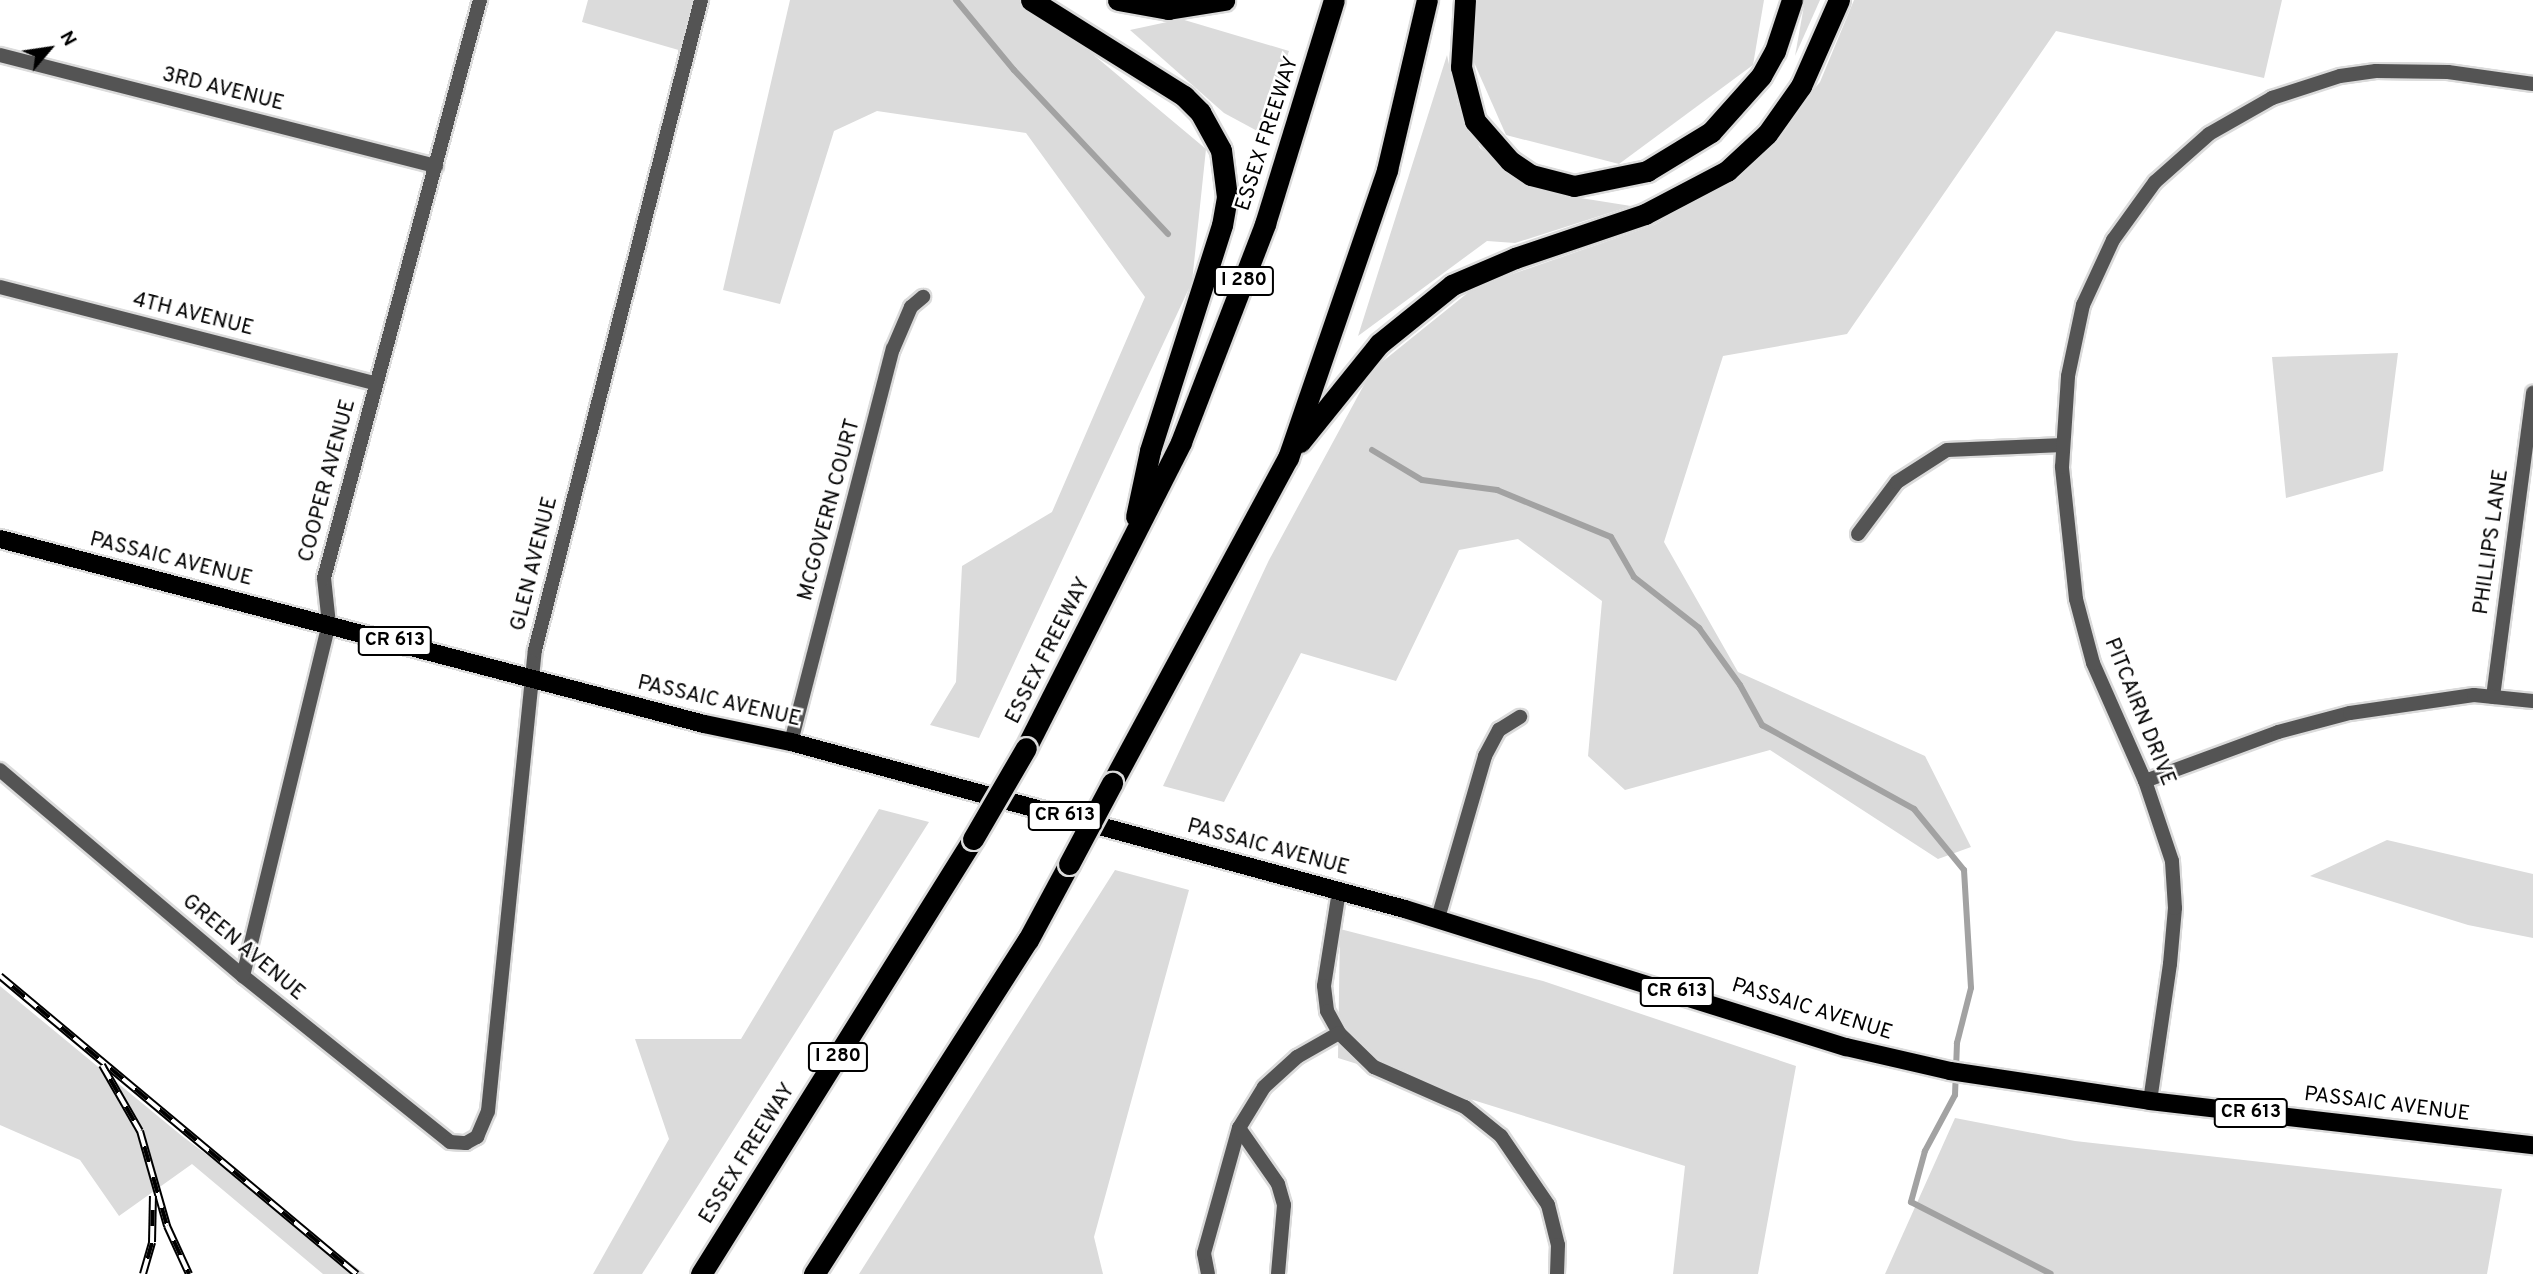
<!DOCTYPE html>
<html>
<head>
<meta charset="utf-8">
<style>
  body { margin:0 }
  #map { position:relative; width:2533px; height:1274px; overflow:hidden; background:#fff; font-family:Overpass,sans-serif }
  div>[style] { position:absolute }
  .green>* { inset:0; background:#dbdbdb }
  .stream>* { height:6px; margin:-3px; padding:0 3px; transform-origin:3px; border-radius:3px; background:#a2a2a2 }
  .roads { filter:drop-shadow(2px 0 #dbdbdb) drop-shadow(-2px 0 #dbdbdb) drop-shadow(0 2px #dbdbdb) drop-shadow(0 -2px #dbdbdb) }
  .minor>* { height:14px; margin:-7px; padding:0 7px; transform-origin:7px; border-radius:7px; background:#545454 }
  .primary>* { height:18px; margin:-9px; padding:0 9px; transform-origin:9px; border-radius:9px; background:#000 }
  .motorway>* { height:21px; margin:-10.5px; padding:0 10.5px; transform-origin:10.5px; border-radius:10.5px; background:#000 }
  .rail>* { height:8px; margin-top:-4px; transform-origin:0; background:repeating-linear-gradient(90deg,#fff 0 16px,#000 0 32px); box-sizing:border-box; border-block:2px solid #000 }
  .bridges { filter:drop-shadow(2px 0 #dbdbdb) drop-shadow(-2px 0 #dbdbdb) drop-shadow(0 2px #dbdbdb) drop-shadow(0 -2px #dbdbdb) }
  .motorway-bridge>* { height:21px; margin:-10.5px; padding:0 10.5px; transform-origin:10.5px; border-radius:10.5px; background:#000 }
  span { translate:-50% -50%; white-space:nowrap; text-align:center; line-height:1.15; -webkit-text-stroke:5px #fff; paint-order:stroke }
  .shield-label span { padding:2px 5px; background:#fff; border:2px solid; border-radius:5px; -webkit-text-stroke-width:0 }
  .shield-label { font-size:19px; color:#000; font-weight:700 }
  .street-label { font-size:21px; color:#000 }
  .north { position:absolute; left:14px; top:14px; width:70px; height:70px; -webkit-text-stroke:5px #fff; paint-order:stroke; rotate:61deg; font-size:19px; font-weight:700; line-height:28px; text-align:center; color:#000 }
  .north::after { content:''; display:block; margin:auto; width:24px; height:32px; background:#000; clip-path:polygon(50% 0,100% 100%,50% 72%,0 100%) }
</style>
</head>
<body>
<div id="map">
  <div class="green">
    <i style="clip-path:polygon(588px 0,696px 0,682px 51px,582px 22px)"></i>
    <i style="clip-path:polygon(790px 0,1028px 0,1206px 149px,1192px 282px,979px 738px,930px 725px,956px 682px,962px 566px,1052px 512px,1145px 297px,1026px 133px,877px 111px,834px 131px,780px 304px,723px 290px)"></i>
    <i style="clip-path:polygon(1476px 0,1764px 0,1753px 65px,1619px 164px,1506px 135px,1469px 51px)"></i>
    <i style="clip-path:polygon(1805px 0,1820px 0,1795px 56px)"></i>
    <i style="clip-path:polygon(1854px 0,2282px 0,2264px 78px,2056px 31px,1847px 334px,1723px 356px,1664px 542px,1738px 672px,1925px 756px,1971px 847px,1938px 859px,1770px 750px,1625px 790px,1588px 756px,1602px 601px,1518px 539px,1459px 550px,1396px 681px,1301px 653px,1224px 802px,1163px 786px,1269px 560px,1372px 370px,1475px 287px,1654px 225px,1742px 175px,1820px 82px)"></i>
    <i style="clip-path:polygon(1181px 19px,1289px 51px,1261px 133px,1224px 113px,1130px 30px)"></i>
    <i style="clip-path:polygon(1447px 55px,1458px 106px,1480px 148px,1518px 179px,1568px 196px,1631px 206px,1515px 243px,1487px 241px,1358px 336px)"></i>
    <i style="clip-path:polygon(2398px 353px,2383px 471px,2286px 498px,2272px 357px)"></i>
    <i style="clip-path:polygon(879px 809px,929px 822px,642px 1274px,593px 1274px,669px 1139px,635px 1039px,741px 1039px)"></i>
    <i style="clip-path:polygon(2387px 840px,2533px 874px,2533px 938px,2468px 925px,2310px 876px)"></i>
    <i style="clip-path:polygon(1115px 870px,1189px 890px,1094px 1237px,1103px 1274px,859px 1274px)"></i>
    <i style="clip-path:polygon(1340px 929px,1543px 981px,1796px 1066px,1758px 1274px,1673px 1274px,1685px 1166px,1338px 1058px)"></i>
    <i style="clip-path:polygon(0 986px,182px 1136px,365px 1274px,323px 1274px,192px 1164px,119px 1216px,80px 1160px,0 1125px)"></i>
    <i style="clip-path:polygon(1955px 1118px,2075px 1141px,2502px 1189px,2487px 1274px,1885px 1274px)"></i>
  </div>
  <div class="stream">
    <i style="left:956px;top:0;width:91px;rotate:50.4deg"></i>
    <i style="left:1014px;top:70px;width:225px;rotate:46.8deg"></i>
    <i style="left:1372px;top:450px;width:58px;rotate:31deg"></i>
    <i style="left:1422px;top:480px;width:76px;rotate:7.6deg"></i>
    <i style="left:1497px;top:490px;width:123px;rotate:22.4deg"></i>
    <i style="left:1611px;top:537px;width:46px;rotate:60.1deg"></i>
    <i style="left:1634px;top:577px;width:83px;rotate:38.1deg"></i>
    <i style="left:1699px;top:628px;width:70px;rotate:54.3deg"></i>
    <i style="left:1740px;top:685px;width:46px;rotate:61.2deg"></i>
    <i style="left:1762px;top:725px;width:174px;rotate:28.9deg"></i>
    <i style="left:1914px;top:809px;width:79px;rotate:50.7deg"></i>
    <i style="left:1964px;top:870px;width:118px;rotate:86.6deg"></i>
    <i style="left:1971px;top:988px;width:57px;rotate:104.3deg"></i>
    <i style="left:1957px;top:1043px;width:52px;rotate:92.2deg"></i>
    <i style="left:1955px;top:1095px;width:64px;rotate:118.2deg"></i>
    <i style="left:1925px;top:1151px;width:53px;rotate:105.4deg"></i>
    <i style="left:1911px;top:1202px;width:157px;rotate:27.2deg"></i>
  </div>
  <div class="roads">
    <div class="minor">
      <i style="left:0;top:55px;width:450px;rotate:14.3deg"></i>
      <i style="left:0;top:287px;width:387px;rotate:14.4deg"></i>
      <i style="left:1858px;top:534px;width:65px;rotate:-53.1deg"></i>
      <i style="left:1897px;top:482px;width:59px;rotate:-32.6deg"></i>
      <i style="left:1947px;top:450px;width:116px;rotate:-2.5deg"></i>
      <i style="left:2493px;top:697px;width:307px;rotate:-82.5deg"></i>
      <i style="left:791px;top:742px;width:406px;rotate:-75.5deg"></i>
      <i style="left:893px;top:349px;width:46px;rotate:-66.8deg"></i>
      <i style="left:911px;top:307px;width:16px;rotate:-40deg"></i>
      <i style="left:0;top:770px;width:319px;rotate:40.3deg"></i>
      <i style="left:243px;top:976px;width:265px;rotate:38.7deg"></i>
      <i style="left:450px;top:1142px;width:16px;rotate:4deg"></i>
      <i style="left:466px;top:1143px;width:13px;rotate:-29deg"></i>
      <i style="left:477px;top:1137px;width:28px;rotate:-67deg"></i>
      <i style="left:488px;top:1111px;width:463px;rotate:-84.2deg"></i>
      <i style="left:535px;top:650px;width:671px;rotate:-75.67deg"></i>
      <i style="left:2145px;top:781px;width:142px;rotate:-20.2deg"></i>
      <i style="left:2278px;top:732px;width:74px;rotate:-14.8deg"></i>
      <i style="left:2350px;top:713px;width:125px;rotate:-8.3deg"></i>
      <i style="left:2474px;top:695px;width:59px;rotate:5.8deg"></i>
      <i style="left:1339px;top:891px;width:96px;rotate:99deg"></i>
      <i style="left:1324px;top:986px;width:25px;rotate:83deg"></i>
      <i style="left:1327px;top:1011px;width:25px;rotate:61deg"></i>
      <i style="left:1339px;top:1033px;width:49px;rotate:44.2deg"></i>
      <i style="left:1374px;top:1067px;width:99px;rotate:23.7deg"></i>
      <i style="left:1465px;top:1107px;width:46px;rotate:38.9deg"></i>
      <i style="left:1501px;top:1136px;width:83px;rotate:55.7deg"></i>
      <i style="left:1548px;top:1205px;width:41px;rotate:76deg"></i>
      <i style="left:1558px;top:1245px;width:29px;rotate:92deg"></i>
      <i style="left:1438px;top:918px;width:169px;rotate:-73.8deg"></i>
      <i style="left:1485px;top:756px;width:30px;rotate:-62deg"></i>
      <i style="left:1499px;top:730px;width:25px;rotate:-32deg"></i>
      <i style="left:243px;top:976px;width:362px;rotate:-76.3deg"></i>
      <i style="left:329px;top:624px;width:46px;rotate:-96.2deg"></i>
      <i style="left:324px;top:578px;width:599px;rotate:-74.9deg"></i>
      <i style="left:2150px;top:1101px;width:138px;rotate:-81.7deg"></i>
      <i style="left:2170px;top:964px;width:56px;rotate:-84.9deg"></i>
      <i style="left:2175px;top:908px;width:47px;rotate:-93.7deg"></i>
      <i style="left:2172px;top:861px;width:84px;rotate:-108.6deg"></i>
      <i style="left:2145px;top:781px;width:129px;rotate:-113.8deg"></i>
      <i style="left:2093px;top:663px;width:66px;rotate:-104.9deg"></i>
      <i style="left:2076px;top:599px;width:133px;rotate:-96.1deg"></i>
      <i style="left:2062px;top:467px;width:91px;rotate:-86.2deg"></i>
      <i style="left:2068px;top:376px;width:73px;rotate:-78.1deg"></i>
      <i style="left:2083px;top:305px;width:72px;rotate:-65.2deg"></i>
      <i style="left:2113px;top:240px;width:72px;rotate:-54.1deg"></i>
      <i style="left:2155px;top:182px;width:72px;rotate:-41.6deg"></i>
      <i style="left:2209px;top:134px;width:73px;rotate:-29.7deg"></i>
      <i style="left:2272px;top:98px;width:71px;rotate:-17.9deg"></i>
      <i style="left:2340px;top:76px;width:36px;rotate:-8deg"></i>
      <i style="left:2376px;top:71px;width:72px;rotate:0.8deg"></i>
      <i style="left:2448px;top:72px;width:86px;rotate:8deg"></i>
      <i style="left:1239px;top:1128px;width:48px;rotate:-58.6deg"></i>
      <i style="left:1264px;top:1087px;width:45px;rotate:-42.3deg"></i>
      <i style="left:1297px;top:1057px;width:48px;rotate:-29.7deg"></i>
      <i style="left:1208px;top:1274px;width:21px;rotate:-101deg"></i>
      <i style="left:1204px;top:1253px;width:130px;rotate:-74.4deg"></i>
      <i style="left:1239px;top:1128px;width:68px;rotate:55.1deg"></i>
      <i style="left:1278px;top:1184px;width:22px;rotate:74deg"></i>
      <i style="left:1284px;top:1205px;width:69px;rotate:95deg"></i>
    </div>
    <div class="primary">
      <i style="left:0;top:539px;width:728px;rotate:14.72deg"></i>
      <i style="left:704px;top:724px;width:89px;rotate:11.7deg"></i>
      <i style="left:791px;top:742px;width:636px;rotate:15.22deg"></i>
      <i style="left:1405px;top:909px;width:462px;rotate:17.4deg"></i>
      <i style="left:1846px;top:1047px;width:107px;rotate:13deg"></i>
      <i style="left:1950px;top:1071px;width:202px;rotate:8.5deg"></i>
      <i style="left:2150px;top:1101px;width:386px;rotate:6.6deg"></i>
    </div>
    <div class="motorway">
      <i style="left:1031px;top:0;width:181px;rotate:32.1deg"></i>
      <i style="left:1184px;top:96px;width:23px;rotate:45deg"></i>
      <i style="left:1200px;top:112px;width:43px;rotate:61.1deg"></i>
      <i style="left:1221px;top:150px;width:47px;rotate:82.7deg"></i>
      <i style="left:1227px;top:197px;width:28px;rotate:100deg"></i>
      <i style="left:1222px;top:225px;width:237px;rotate:107.7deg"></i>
      <i style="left:1150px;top:451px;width:67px;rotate:102deg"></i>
      <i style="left:1118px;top:0;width:51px;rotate:10.2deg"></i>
      <i style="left:1168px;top:9px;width:57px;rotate:-9.1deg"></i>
      <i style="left:1465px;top:0;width:67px;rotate:93.4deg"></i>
      <i style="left:1461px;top:67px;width:56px;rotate:75.5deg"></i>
      <i style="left:1475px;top:121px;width:53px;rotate:48.8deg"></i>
      <i style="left:1510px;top:161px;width:25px;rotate:34deg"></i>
      <i style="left:1531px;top:175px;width:44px;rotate:14.3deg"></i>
      <i style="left:1574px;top:186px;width:75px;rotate:-11.6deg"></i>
      <i style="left:1647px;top:171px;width:75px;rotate:-31.4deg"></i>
      <i style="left:1711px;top:132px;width:75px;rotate:-48.2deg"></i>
      <i style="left:1761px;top:76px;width:29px;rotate:-61deg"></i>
      <i style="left:1775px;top:51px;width:54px;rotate:-71.6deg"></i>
      <i style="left:1300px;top:442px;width:126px;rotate:-51.1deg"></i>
      <i style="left:1379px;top:344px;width:94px;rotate:-38.9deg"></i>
      <i style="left:1452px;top:285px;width:69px;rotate:-23.2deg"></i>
      <i style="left:1515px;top:258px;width:137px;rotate:-18.7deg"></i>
      <i style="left:1645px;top:214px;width:93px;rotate:-27.7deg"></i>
      <i style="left:1727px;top:171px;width:54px;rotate:-42.8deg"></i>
      <i style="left:1767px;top:134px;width:59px;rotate:-54.7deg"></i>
      <i style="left:1801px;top:86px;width:94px;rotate:-66.2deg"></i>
      <i style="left:1026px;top:748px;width:343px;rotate:-63.1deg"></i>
      <i style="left:1181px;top:442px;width:234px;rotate:-68.9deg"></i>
      <i style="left:1265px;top:224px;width:234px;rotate:-72.9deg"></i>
      <i style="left:1112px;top:783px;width:370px;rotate:-61.6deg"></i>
      <i style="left:1288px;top:458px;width:305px;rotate:-71deg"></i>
      <i style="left:1387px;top:170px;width:175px;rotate:-76.8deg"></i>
      <i style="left:701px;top:1274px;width:513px;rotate:-57.98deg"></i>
      <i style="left:814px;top:1274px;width:397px;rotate:-57.4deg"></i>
      <i style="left:1028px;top:940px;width:86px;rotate:-61.7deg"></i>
    </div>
  </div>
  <div class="rail">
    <i style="left:0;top:976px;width:465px;rotate:39.9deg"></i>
    <i style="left:102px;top:1065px;width:76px;rotate:60.1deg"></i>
    <i style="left:140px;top:1131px;width:99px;rotate:74.1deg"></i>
    <i style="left:167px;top:1226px;width:53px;rotate:65.4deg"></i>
    <i style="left:143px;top:1274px;width:33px;rotate:-74deg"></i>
    <i style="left:152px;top:1242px;width:46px;rotate:-88.8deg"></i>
  </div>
  <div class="bridges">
    <div class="motorway-bridge">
      <i style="left:973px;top:839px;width:105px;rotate:-59.8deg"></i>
      <i style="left:1069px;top:864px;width:92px;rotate:-62deg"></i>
    </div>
  </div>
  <div class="shield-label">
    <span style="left:1244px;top:281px">I 280</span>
    <span style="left:395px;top:641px">CR 613</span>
    <span style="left:1065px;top:816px">CR 613</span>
    <span style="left:1677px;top:992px">CR 613</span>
    <span style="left:838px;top:1057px">I 280</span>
    <span style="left:2251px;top:1113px">CR 613</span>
  </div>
  <div class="street-label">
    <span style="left:223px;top:90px;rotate:14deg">3RD AVENUE</span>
    <span style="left:1268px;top:134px;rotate:-72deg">ESSEX FREEWAY</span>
    <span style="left:193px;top:315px;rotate:14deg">4TH AVENUE</span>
    <span style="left:328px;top:481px;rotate:-75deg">COOPER AVENUE</span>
    <span style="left:830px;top:510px;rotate:-75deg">MCGOVERN COURT</span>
    <span style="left:2492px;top:542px;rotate:-82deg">PHILLIPS LANE</span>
    <span style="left:171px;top:560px;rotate:14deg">PASSAIC AVENUE</span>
    <span style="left:535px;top:564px;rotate:-76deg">GLEN AVENUE</span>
    <span style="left:1049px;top:651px;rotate:-63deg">ESSEX FREEWAY</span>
    <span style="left:719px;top:702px;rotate:13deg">PASSAIC AVENUE</span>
    <span style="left:2139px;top:712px;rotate:68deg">PITCAIRN DRIVE</span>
    <span style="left:1268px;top:848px;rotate:15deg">PASSAIC AVENUE</span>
    <span style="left:243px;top:948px;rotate:40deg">GREEN AVENUE</span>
    <span style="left:1812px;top:1010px;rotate:17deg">PASSAIC AVENUE</span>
    <span style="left:2387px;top:1105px;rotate:7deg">PASSAIC AVENUE</span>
    <span style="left:748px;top:1154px;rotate:-58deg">ESSEX FREEWAY</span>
  </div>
  <div class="north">N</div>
</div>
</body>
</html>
